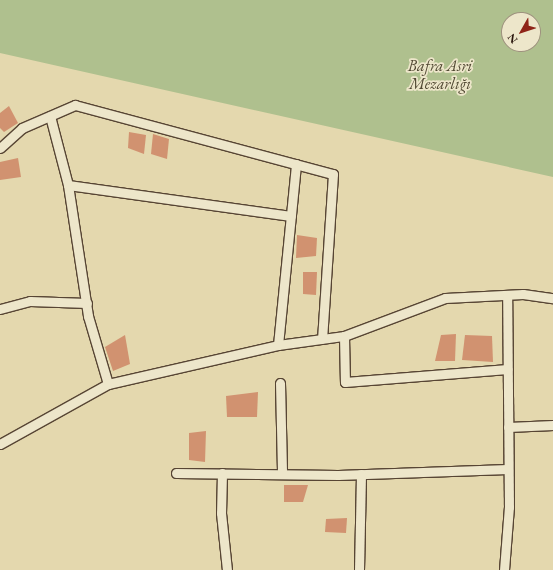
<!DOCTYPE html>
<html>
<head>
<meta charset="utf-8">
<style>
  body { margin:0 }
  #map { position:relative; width:553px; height:570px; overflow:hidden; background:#e4d8ae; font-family:"EB Garamond",serif }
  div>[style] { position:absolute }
  .green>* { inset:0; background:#afc08e }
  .building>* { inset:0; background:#d19270 }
  .roads { filter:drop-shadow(1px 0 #574534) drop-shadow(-1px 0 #574534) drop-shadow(0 1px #574534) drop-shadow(0 -1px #574534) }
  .street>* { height:9px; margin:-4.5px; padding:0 4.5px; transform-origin:4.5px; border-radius:4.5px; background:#ede6ca }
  span { translate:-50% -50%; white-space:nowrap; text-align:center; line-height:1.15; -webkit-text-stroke:3.5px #ede6ca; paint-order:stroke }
  .park-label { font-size:16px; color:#504832; font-style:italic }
  .north { position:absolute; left:501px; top:12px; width:40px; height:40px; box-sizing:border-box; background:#ede6ca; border:1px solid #9e927e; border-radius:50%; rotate:231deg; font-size:11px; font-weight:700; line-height:16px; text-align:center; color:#28140b }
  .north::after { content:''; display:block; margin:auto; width:14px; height:18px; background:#8f2418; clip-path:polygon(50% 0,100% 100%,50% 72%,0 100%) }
</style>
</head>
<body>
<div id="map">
  <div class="green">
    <i style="clip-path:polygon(evenodd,0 0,553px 0,553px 177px,0 53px,0 0,509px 20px,533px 20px,533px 44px,509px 44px,509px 20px)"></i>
  </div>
  <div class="building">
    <i style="clip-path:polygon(9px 106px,18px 123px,4px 132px,0 128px,0 113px)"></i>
    <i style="clip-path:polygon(129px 132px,146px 135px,144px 154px,128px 148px)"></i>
    <i style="clip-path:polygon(153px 134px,169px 139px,167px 159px,151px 154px)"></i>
    <i style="clip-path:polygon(18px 158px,21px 177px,0 180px,0 162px)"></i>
    <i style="clip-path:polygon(297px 235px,317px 238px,316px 256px,296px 258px)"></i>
    <i style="clip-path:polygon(303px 272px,317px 272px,316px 295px,303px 294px)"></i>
    <i style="clip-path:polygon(456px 334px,455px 361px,435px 361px,441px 335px)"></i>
    <i style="clip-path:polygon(125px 335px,130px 364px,113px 371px,105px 347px)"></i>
    <i style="clip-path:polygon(465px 335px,492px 336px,493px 362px,462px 360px)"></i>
    <i style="clip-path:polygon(258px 392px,257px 417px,227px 417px,226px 396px)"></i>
    <i style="clip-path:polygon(206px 431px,205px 462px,189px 460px,189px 433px)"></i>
    <i style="clip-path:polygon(284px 485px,308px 485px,303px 502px,284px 502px)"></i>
    <i style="clip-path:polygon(347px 518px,346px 533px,325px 532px,326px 519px)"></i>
  </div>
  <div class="roads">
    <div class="street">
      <i style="left:50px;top:116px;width:71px;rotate:75.4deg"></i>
      <i style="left:68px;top:185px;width:133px;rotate:81.3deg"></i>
      <i style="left:88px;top:316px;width:71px;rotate:73.6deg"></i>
      <i style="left:0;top:148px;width:30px;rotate:-42deg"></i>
      <i style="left:22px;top:128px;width:58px;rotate:-23.5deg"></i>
      <i style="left:75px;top:105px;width:267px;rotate:15deg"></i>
      <i style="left:333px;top:174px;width:165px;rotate:93.8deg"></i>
      <i style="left:68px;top:185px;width:225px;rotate:7.9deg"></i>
      <i style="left:0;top:309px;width:31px;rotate:-15deg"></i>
      <i style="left:30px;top:301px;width:57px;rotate:2deg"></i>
      <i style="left:344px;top:336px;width:46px;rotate:88.8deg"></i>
      <i style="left:345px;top:382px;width:163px;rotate:-4.6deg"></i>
      <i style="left:278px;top:345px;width:182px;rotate:-84.3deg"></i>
      <i style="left:280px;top:383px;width:91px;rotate:88.7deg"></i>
      <i style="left:508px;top:427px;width:45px;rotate:-2.5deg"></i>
      <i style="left:0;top:444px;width:124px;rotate:-29.1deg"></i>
      <i style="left:108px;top:384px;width:174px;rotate:-12.9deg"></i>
      <i style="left:278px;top:345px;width:67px;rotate:-7.8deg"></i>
      <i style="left:344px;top:336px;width:108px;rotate:-20.6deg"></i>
      <i style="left:445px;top:298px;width:78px;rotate:-2.9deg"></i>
      <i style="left:523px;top:294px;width:30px;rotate:8deg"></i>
      <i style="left:176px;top:473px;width:162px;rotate:0.7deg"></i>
      <i style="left:338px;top:475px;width:170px;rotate:-2deg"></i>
      <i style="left:222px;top:473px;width:40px;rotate:91.4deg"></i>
      <i style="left:221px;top:513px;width:57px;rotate:84deg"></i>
      <i style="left:359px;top:570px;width:96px;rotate:-88.8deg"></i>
      <i style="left:504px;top:570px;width:63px;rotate:-85.5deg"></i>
      <i style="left:509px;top:507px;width:212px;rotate:-90.5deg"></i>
    </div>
  </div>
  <div class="park-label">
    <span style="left:440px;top:75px">Bafra Asri<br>Mezarlığı</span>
  </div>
  <div class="north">N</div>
</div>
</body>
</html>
